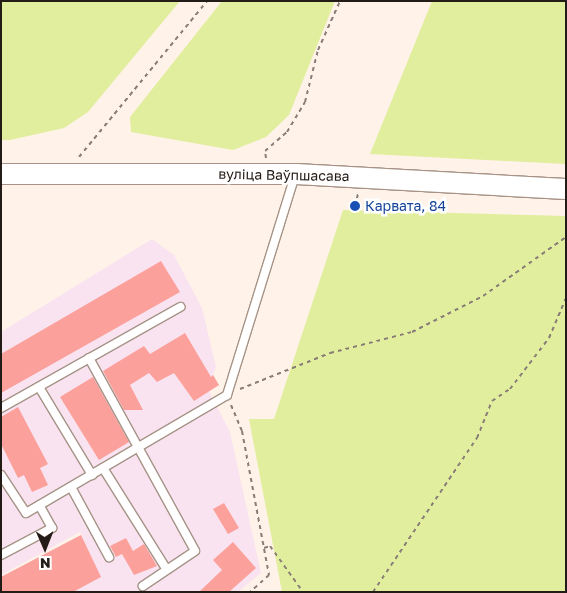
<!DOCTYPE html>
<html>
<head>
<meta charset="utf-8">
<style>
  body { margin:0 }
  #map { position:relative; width:567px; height:593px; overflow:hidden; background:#fff2e9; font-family:"Golos Text",sans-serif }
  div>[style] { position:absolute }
  .industrial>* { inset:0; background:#f9e3f1 }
  .green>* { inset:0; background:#e1ee9d }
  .building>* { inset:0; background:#fba09a }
  .path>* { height:2px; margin-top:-1px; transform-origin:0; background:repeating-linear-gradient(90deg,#897e77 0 4px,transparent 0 8px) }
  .roads { filter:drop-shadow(1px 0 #a69386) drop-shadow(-1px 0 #a69386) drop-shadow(0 1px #a69386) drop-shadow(0 -1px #a69386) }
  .service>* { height:8px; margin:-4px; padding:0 4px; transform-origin:4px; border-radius:4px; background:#fff }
  .secondary>* { height:20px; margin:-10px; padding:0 10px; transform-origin:10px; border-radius:10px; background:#fff }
  .dots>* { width:14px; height:14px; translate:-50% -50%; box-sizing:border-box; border:2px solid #fff; border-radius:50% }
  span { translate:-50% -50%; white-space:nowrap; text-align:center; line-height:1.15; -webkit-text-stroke:5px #fff; paint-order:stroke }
  .street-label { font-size:14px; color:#231b16 }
  .transit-label { font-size:14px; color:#164399 }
  .left { translate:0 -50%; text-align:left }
  .frame { position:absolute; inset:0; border:2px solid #231b16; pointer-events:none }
  .north { position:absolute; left:20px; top:523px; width:50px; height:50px; -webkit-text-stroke:4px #fff; paint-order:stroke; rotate:179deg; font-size:14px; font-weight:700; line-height:20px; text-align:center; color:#231b16 }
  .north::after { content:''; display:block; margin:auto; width:18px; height:22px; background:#231b16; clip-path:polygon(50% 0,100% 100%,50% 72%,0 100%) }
</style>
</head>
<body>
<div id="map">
  <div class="industrial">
    <i style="clip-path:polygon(152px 239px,174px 255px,202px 308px,216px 367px,213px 375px,219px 385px,209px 391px,230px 432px,261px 573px,238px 592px,1px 592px,1px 577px,81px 535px,84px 539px,80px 532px,1px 575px,1px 332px)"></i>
  </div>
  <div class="green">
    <i style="clip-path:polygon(1px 1px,180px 1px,88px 112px,64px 128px,10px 140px,1px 140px)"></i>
    <i style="clip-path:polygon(222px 1px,335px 1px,289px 115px,266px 137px,233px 150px,131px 132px,130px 117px)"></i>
    <i style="clip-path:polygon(432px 1px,566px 1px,566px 164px,370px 154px)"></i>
    <i style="clip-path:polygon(343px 210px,566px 216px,566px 592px,282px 592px,249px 419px,274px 419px)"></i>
  </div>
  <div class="building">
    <i style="clip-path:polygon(161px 261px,180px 292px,1px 393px,1px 354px)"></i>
    <i style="clip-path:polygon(185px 333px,211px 377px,213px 375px,219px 385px,194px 401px,174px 373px,157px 382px,149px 373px,130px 385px,143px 410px,124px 410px,103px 371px,144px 346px,150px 354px)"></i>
    <i style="clip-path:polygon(93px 377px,129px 442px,99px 460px,60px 397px)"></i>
    <i style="clip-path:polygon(18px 407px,48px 464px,40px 468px,48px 485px,32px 492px,24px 475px,18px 478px,1px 444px,1px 417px)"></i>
    <i style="clip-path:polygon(224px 503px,239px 528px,228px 534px,213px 509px)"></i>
    <i style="clip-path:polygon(81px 535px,101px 577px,73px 592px,1px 592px,1px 577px)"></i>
    <i style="clip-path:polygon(126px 538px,133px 551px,144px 544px,157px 566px,134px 575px,122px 554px,116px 557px,110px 546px)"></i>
    <i style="clip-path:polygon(233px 542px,256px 568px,229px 592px,199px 592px,222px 570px,213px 560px)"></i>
  </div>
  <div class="path">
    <i style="left:79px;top:157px;width:202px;rotate:-50.6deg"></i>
    <i style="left:266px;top:158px;width:7px;rotate:-98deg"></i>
    <i style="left:265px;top:151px;width:29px;rotate:-41deg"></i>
    <i style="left:287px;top:132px;width:35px;rotate:-59deg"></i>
    <i style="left:305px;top:102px;width:54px;rotate:-76deg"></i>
    <i style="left:318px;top:50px;width:54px;rotate:-65.8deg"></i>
    <i style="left:355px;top:206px;width:12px;rotate:-76deg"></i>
    <i style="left:240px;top:389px;width:97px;rotate:-21.8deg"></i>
    <i style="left:330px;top:353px;width:85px;rotate:-14.4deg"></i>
    <i style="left:412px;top:332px;width:80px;rotate:-26.9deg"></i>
    <i style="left:483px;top:296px;width:102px;rotate:-35.4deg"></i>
    <i style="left:231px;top:405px;width:28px;rotate:67deg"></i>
    <i style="left:242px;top:431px;width:147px;rotate:79.4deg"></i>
    <i style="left:269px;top:575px;width:25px;rotate:138deg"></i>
    <i style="left:264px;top:548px;width:6px;rotate:-18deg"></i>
    <i style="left:270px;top:546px;width:57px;rotate:54.3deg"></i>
    <i style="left:373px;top:592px;width:186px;rotate:-56deg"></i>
    <i style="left:477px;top:438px;width:40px;rotate:-68deg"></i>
    <i style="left:492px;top:401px;width:22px;rotate:-34deg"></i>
    <i style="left:510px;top:389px;width:64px;rotate:-52.6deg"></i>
    <i style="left:549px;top:338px;width:43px;rotate:-67deg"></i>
  </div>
  <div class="roads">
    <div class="service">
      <i style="left:89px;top:358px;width:220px;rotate:61.2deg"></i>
      <i style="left:195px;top:551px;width:63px;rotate:146.1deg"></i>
      <i style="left:39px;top:387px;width:103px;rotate:58.9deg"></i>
      <i style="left:1px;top:408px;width:206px;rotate:-29.4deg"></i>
      <i style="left:103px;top:468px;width:120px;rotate:57.9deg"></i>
      <i style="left:1px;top:475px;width:45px;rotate:56.7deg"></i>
      <i style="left:26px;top:513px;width:233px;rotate:-30.4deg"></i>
      <i style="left:227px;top:395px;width:229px;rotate:-72.8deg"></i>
      <i style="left:71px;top:487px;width:80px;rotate:61.5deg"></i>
      <i style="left:1px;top:555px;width:58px;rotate:-27.9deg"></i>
      <i style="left:52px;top:528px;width:26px;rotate:-119deg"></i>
    </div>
    <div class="secondary">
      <i style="left:1px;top:174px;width:295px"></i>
      <i style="left:296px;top:174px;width:270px;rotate:3.2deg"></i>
    </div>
  </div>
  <div class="dots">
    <i style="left:355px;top:206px;background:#1a4fb4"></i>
  </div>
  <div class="street-label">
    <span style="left:284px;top:175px;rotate:1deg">вуліца Ваўпшасава</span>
  </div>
  <div class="transit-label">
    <span class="left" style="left:365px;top:206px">Карвата, 84</span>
  </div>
  <div class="frame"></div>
  <div class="north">N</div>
</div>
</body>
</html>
